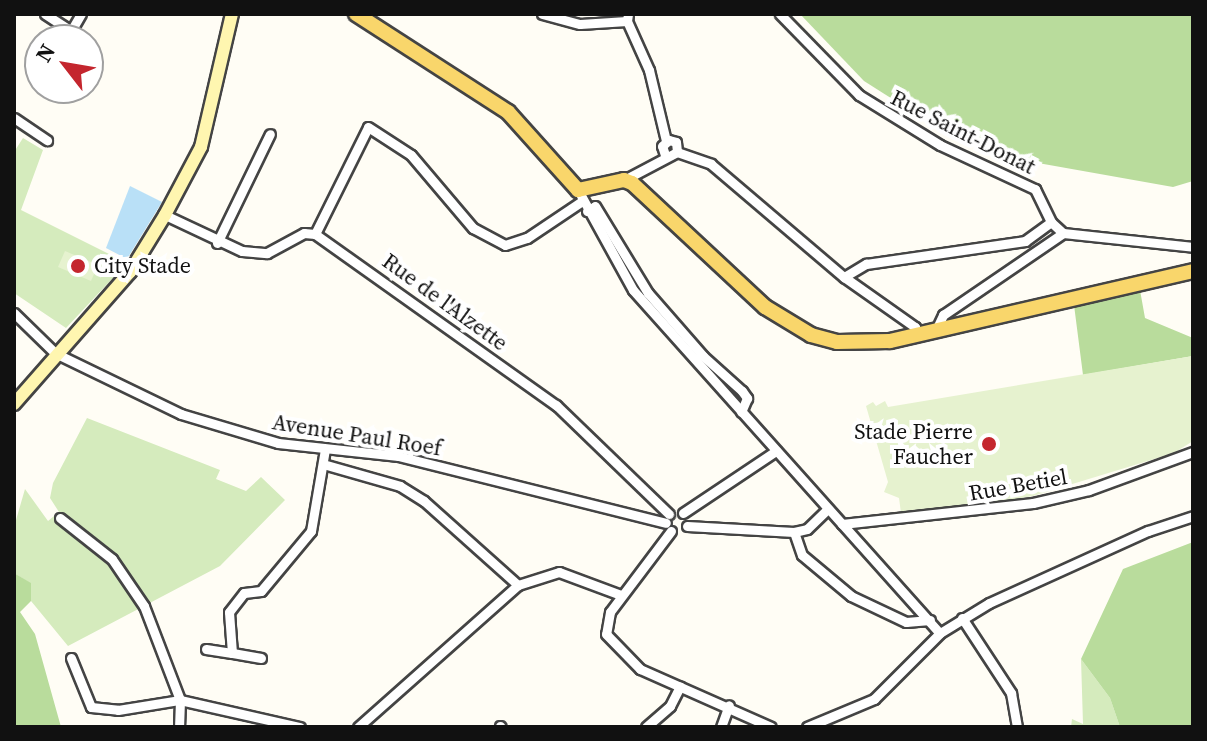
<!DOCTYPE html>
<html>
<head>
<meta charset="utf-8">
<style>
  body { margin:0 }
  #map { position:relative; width:1207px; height:741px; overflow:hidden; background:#fffdf5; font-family:"Source Serif 4",serif }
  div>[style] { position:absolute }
  .green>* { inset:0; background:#d5ebbd }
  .forest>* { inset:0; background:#b9dc9c }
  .pitch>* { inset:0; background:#e6f2cf }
  .water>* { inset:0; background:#b9e0f7 }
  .roads { filter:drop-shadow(2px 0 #444) drop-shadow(-2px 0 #444) drop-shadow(0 2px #444) drop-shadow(0 -2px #444) }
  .street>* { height:9px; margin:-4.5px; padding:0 4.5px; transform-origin:4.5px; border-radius:4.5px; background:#fff }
  .secondary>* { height:12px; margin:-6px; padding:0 6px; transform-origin:6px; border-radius:6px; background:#fff6b0 }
  .primary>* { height:14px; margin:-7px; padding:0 7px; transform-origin:7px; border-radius:7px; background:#f9d66b }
  .dots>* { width:22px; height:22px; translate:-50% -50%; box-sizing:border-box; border:4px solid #fff; border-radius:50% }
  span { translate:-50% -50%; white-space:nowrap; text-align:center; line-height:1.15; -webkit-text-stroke:8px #fff; paint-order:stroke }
  .street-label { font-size:22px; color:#111 }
  .poi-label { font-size:22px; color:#111 }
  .left { translate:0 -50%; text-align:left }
  .right { translate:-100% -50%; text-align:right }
  .frame { position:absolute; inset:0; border:16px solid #111; pointer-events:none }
  .north { position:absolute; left:24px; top:24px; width:80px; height:80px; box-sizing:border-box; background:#fff; border:2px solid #a0a0a0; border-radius:50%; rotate:301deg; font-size:22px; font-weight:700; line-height:32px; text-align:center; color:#111 }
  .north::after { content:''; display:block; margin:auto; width:28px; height:36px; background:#c4262e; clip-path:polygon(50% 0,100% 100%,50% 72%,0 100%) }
</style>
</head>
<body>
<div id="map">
  <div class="green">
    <i style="clip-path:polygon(23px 138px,43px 150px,21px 210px,127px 263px,66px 328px,14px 293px,14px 152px)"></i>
    <i style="clip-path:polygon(87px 418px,220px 470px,216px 479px,246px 491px,261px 477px,285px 500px,220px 566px,68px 646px,31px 601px,30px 583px,14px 573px,14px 527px,25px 489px,48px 521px,59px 512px,50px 498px,53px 483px)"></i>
    <i style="clip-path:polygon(1081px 659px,1110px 698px,1120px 727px,1071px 727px,1072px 719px,1083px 724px)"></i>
  </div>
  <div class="forest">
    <i style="clip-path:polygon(800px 14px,1193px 14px,1193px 181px,1173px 187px,1038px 163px,949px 135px,864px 81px)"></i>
    <i style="clip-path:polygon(1140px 290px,1145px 318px,1193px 338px,1193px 356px,1083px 375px,1074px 305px)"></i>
    <i style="clip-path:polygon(1193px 542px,1193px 727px,1120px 727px,1110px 698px,1081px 659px,1123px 569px)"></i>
    <i style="clip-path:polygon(14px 573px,31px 583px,31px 601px,20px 612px,35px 634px,61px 727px,14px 727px)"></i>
  </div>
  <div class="pitch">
    <i style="clip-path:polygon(65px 251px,98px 265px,91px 281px,58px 267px)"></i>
    <i style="clip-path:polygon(1193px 356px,1193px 441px,1174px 453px,1033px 496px,953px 510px,901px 513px,899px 498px,884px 492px,888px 482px,866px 406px,873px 402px,876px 406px,885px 401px,888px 407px)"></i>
  </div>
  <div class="water">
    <i style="clip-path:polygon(130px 186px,162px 202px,127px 259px,106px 248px)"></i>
  </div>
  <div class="roads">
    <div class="street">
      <i style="left:45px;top:14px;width:31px;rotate:33deg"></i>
      <i style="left:71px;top:31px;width:20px;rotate:-60deg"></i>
      <i style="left:542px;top:14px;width:39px;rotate:15deg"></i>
      <i style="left:580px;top:24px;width:47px;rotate:-3.7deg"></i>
      <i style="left:628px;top:14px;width:7px;rotate:98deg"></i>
      <i style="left:627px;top:21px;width:54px;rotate:65.8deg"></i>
      <i style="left:649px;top:70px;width:73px;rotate:76.5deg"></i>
      <i style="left:780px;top:14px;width:113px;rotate:45.7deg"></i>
      <i style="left:859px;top:95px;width:95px;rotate:31.7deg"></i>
      <i style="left:940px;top:145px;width:105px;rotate:24.9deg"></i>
      <i style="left:1035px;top:189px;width:37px;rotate:64deg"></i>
      <i style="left:1051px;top:222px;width:16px;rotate:43deg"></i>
      <i style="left:1063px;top:233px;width:131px;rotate:6.1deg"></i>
      <i style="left:14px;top:118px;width:40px;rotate:34deg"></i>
      <i style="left:665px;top:155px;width:9px;rotate:-108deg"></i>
      <i style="left:662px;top:146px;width:9px;rotate:-41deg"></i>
      <i style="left:669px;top:140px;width:7px;rotate:16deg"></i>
      <i style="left:676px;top:142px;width:10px;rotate:84deg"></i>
      <i style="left:624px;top:180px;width:60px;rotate:-27.8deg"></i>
      <i style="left:677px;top:152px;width:36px;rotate:19deg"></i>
      <i style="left:711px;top:164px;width:175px;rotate:40.4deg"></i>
      <i style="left:844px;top:277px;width:87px;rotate:35.2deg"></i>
      <i style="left:915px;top:327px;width:7px;rotate:74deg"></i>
      <i style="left:578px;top:190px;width:114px;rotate:61.2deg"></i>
      <i style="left:633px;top:290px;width:460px;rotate:48.2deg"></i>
      <i style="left:587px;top:211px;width:9px;rotate:-32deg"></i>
      <i style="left:595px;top:206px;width:102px;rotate:58.7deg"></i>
      <i style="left:648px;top:293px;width:84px;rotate:48.9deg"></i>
      <i style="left:703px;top:356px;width:52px;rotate:41.9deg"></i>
      <i style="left:742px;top:391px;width:9px;rotate:54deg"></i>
      <i style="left:747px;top:398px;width:15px;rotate:113deg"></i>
      <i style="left:165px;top:215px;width:85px;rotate:25.1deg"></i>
      <i style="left:242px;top:251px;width:25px;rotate:5deg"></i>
      <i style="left:267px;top:253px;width:42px;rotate:-28.4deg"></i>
      <i style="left:304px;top:233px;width:11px;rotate:5deg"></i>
      <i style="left:315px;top:234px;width:296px;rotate:35.4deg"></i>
      <i style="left:556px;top:405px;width:157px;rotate:44deg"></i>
      <i style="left:315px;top:234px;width:119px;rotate:-63.6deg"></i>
      <i style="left:368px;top:127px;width:51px;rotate:33.1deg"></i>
      <i style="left:411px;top:155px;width:96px;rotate:49.7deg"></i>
      <i style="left:473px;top:228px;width:36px;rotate:28deg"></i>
      <i style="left:505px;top:245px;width:23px;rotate:-18deg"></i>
      <i style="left:527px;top:238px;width:66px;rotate:-33.9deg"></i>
      <i style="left:217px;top:243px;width:121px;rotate:-64.1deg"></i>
      <i style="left:844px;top:277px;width:26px;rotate:-31deg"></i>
      <i style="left:866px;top:264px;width:161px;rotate:-8.2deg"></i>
      <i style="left:1025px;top:241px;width:32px;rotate:-36deg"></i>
      <i style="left:14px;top:313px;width:57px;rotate:44.3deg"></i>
      <i style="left:55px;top:353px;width:140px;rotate:25.8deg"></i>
      <i style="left:181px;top:414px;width:101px;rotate:16.6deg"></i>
      <i style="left:278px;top:443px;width:121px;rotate:6.2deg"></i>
      <i style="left:398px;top:456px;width:276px;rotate:14deg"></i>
      <i style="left:936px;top:330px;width:17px;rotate:-65deg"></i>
      <i style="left:943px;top:315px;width:145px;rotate:-34.3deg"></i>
      <i style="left:323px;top:464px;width:80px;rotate:15.9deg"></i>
      <i style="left:400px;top:486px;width:28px;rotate:32deg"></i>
      <i style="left:424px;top:501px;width:126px;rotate:41.8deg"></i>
      <i style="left:683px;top:513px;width:112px;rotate:-33.7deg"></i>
      <i style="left:60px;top:518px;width:66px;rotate:38.3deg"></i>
      <i style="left:112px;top:559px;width:57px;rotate:55.8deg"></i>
      <i style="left:144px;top:606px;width:101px;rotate:69deg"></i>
      <i style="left:180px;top:700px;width:27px;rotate:92deg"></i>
      <i style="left:842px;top:524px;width:192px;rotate:-6.3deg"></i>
      <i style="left:1033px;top:503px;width:57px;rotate:-13.1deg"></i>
      <i style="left:1089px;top:490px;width:111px;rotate:-20.1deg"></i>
      <i style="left:687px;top:526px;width:107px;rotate:3.2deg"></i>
      <i style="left:794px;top:532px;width:13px;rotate:-13deg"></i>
      <i style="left:807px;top:529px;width:29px;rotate:-44deg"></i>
      <i style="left:671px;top:531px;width:101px;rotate:127deg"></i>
      <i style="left:610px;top:612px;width:22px;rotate:100deg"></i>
      <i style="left:606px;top:634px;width:49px;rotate:45.8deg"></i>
      <i style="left:640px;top:669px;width:143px;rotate:23.9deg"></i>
      <i style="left:794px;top:532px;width:24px;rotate:71deg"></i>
      <i style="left:802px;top:555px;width:64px;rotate:39.9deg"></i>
      <i style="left:851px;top:596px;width:61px;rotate:25.3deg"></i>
      <i style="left:906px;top:622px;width:24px;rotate:-5deg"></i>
      <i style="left:962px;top:618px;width:90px;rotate:56.8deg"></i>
      <i style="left:1011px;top:693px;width:35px;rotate:80deg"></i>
      <i style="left:206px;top:649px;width:26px;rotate:9deg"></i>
      <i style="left:71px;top:658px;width:53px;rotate:67.8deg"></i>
      <i style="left:91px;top:707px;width:27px;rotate:6deg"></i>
      <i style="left:118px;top:710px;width:63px;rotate:-9.2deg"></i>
      <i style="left:180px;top:700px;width:123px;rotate:12.7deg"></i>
      <i style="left:261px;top:658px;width:29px;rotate:-170deg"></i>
      <i style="left:232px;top:653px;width:41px;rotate:-94.2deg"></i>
      <i style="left:229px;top:612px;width:24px;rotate:-52deg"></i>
      <i style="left:244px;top:593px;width:17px;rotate:-7deg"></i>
      <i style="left:261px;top:591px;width:78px;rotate:-50.2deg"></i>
      <i style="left:311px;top:531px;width:83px;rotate:-80.3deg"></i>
      <i style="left:500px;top:726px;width:1px;rotate:45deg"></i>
      <i style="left:358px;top:727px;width:214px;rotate:-41.6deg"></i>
      <i style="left:518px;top:585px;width:43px;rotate:-17.6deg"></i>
      <i style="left:559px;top:572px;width:66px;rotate:20.4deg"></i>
      <i style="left:646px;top:727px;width:32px;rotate:-41deg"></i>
      <i style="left:670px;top:706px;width:22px;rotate:-63deg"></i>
      <i style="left:721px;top:727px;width:23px;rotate:-70deg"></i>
      <i style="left:807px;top:727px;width:73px;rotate:-22.7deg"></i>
      <i style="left:874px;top:699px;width:93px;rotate:-45deg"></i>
      <i style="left:940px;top:633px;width:57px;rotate:-31.5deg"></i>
      <i style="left:989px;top:603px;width:175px;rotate:-24.4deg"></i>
      <i style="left:1148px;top:531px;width:47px;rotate:-18.4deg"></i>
    </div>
    <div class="secondary">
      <i style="left:14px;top:404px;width:176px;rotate:-48.7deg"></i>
      <i style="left:130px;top:272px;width:67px;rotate:-58.4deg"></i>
      <i style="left:165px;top:215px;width:77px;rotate:-62.1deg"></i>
      <i style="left:201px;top:147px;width:137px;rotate:-76.9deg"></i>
    </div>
    <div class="primary">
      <i style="left:356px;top:14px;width:181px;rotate:32.8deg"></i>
      <i style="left:508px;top:112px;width:105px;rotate:48.1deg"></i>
      <i style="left:578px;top:190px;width:47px;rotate:-12.3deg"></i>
      <i style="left:624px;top:180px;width:9px;rotate:21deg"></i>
      <i style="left:632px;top:183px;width:182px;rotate:43deg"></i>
      <i style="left:765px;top:307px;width:54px;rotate:31.3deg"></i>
      <i style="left:811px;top:335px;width:27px;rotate:15deg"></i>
      <i style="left:837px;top:342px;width:53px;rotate:-1.1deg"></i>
      <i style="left:890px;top:341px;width:311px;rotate:-13deg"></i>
    </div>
  </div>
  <div class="dots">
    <i style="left:78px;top:266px;background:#c4262e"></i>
    <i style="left:989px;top:444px;background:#c4262e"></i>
  </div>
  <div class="street-label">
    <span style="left:963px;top:132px;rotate:27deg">Rue Saint-Donat</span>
    <span style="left:445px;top:302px;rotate:36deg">Rue de l'Alzette</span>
    <span style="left:357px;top:435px;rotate:9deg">Avenue Paul Roef</span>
    <span style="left:1018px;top:485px;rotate:-10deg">Rue Betiel</span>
  </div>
  <div class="poi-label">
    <span class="left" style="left:94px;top:266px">City Stade</span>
    <span class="right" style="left:973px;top:444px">Stade Pierre<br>Faucher</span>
  </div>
  <div class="frame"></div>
  <div class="north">N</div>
</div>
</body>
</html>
